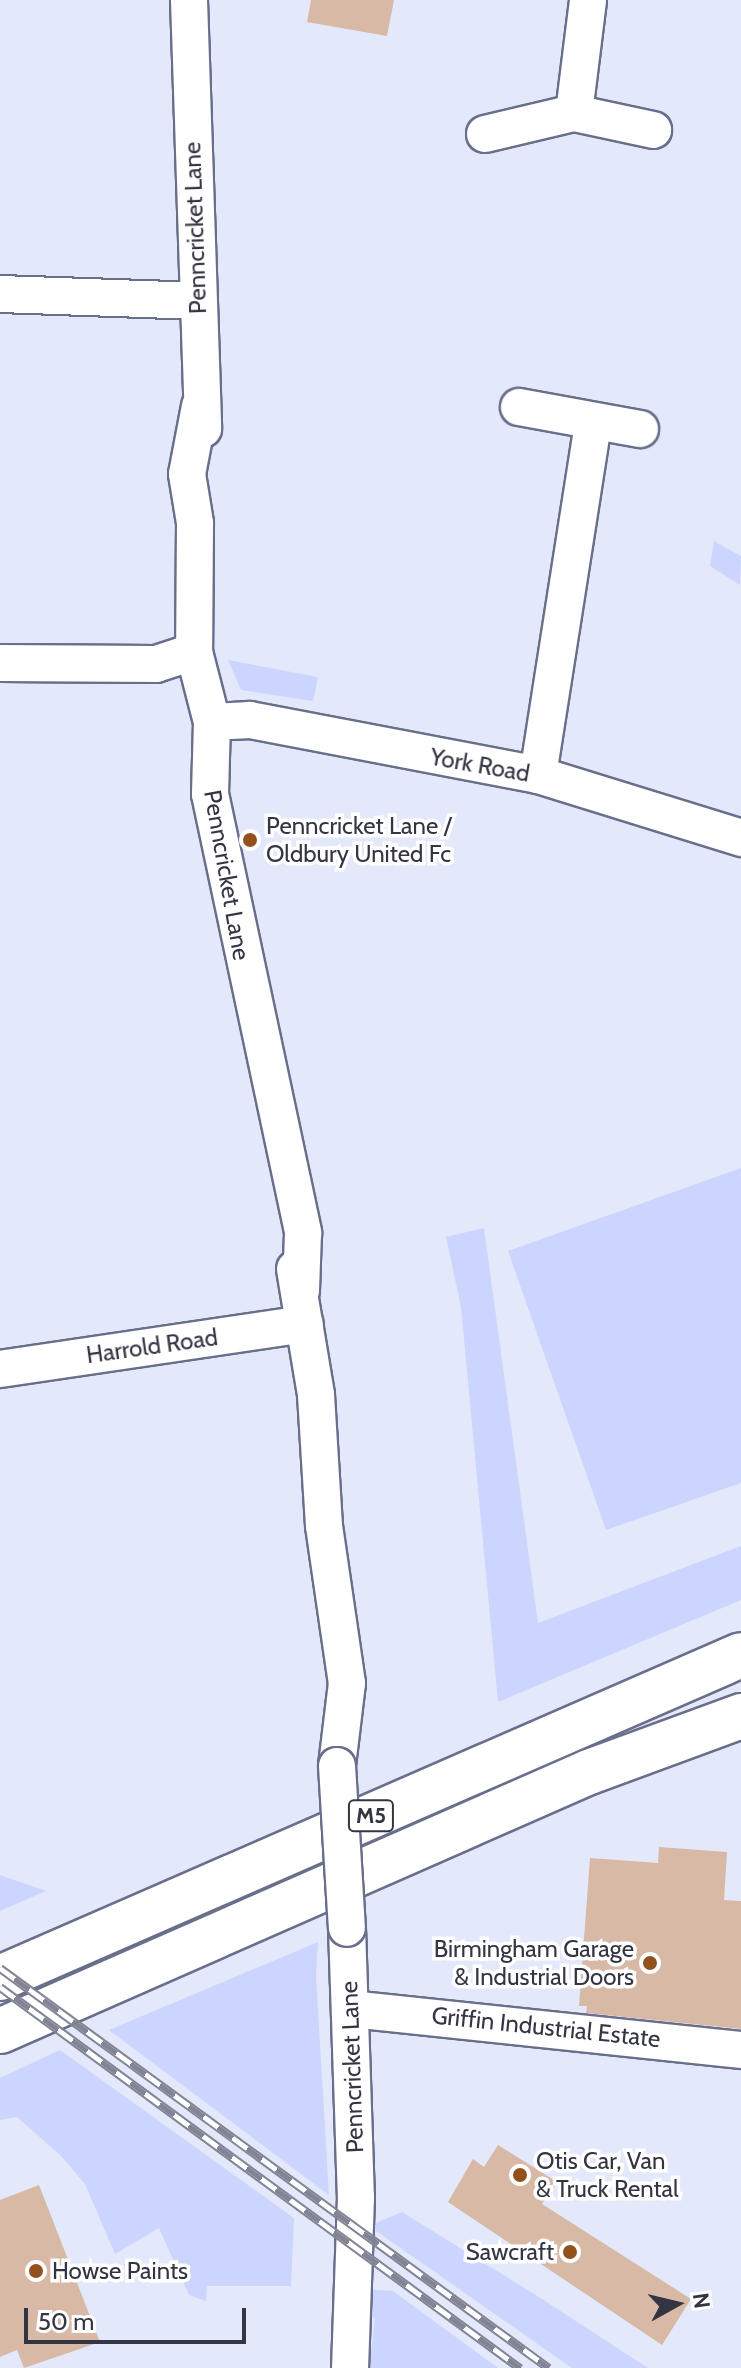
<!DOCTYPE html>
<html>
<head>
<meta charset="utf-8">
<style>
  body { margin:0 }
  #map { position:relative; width:741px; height:2368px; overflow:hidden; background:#e4e8fb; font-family:Cabin,sans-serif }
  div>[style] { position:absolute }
  .green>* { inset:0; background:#ccd5fd }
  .building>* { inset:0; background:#d7b9a6 }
  .roads { filter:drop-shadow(2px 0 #696f8b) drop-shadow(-2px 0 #696f8b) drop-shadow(0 2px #696f8b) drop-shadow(0 -2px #696f8b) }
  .minor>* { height:36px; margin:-18px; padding:0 18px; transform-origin:18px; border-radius:18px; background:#fff }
  .highway>* { height:44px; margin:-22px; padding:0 22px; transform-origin:22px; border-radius:22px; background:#fff }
  .rail>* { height:9px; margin-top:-4.5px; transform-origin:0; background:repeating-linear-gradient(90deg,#fff 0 18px,#818494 0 36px); box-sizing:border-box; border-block:2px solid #818494 }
  .bridges { filter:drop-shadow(2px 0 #696f8b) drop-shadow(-2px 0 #696f8b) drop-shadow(0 2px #696f8b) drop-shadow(0 -2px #696f8b) }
  .minor-bridge>* { height:36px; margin:-18px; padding:0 18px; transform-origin:18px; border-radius:18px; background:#fff }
  .dots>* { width:22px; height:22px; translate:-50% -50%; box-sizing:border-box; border:4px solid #fff; border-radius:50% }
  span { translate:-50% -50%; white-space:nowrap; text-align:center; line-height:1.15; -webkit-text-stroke:7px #fff; paint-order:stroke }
  .shield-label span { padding:2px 6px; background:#fff; border:2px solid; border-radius:6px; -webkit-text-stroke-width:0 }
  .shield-label { font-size:22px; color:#333542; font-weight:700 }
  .street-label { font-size:24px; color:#333542 }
  .poi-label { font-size:24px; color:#333542 }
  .left { translate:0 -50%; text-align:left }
  .right { translate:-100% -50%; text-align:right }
  .north { position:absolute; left:637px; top:2264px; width:80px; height:80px; -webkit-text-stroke:6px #fff; paint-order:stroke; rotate:82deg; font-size:22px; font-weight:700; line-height:32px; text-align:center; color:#333542 }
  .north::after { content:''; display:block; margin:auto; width:28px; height:36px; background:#333542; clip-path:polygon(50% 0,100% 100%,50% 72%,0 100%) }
  .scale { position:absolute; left:24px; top:2308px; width:222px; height:36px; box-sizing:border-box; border:4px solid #333542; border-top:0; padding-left:10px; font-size:24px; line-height:28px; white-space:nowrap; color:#333542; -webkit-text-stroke:6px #fff; paint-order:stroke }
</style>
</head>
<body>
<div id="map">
  <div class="green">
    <i style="clip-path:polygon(714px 541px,741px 556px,740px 585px,710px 566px)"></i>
    <i style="clip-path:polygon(228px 660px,318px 677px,313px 701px,241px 690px)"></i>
    <i style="clip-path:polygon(741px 1168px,741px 1483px,606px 1530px,508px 1251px)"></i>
    <i style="clip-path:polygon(484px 1228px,538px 1623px,741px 1546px,741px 1600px,498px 1702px,461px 1307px,446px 1237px)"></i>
    <i style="clip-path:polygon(0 1875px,46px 1891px,0 1911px)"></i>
    <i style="clip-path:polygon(318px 1942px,316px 1976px,329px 2195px,109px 2030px)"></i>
    <i style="clip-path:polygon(60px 2050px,294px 2218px,291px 2286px,207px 2286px,206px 2301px,189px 2295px,159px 2228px,115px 2254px,85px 2184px,61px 2156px,17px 2117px,0 2120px,0 2078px)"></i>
    <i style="clip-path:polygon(402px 2212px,539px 2297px,648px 2368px,572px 2368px,369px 2226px)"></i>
    <i style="clip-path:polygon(363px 2289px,393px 2291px,498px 2368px,369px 2368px,375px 2318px,365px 2316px)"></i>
  </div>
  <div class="building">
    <i style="clip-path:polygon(311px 0,394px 0,387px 36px,307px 22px)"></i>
    <i style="clip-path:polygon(659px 1847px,727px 1852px,724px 1900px,741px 1901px,741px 2029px,586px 2013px,587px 2006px,579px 2006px,590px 1858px,658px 1863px)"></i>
    <i style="clip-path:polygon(498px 2145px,557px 2182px,542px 2204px,691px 2299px,662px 2345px,448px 2202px,473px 2159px,484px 2167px)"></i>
    <i style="clip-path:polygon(39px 2185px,100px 2342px,24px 2368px,17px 2350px,0 2357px,0 2200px)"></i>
  </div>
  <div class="roads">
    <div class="minor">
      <i style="left:189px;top:0;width:429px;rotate:88.1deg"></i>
      <i style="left:574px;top:113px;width:114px;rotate:-82.9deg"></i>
      <i style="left:485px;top:134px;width:91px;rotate:-13.3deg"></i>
      <i style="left:574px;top:113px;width:81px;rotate:12.1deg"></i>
      <i style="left:0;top:294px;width:198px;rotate:2deg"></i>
      <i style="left:200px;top:406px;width:69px;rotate:100.8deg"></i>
      <i style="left:187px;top:474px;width:50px;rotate:80.7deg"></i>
      <i style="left:195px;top:523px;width:129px;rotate:90.4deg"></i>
      <i style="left:194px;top:652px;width:72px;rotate:75.6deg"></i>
      <i style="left:212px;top:722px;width:72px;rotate:91.6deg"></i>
      <i style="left:210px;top:794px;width:449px;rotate:78deg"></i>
      <i style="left:303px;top:1233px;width:58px;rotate:92deg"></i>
      <i style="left:519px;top:407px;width:123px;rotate:10.3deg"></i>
      <i style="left:0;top:663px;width:156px;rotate:0.4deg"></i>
      <i style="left:156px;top:664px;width:40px;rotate:-18deg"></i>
      <i style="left:212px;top:722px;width:38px;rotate:-3deg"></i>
      <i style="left:250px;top:720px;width:293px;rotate:10.8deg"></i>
      <i style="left:538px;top:775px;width:213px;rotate:17.2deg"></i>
      <i style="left:538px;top:775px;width:357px;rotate:-81.1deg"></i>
      <i style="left:295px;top:1269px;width:128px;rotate:80.5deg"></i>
      <i style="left:316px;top:1395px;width:131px;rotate:86.5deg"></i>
      <i style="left:324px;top:1526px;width:159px;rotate:81.7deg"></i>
      <i style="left:347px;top:1683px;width:84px;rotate:96.9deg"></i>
      <i style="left:0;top:1369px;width:308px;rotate:-8.4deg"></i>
      <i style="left:347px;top:1928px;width:269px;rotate:88.1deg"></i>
      <i style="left:356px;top:2197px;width:171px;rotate:92deg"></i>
      <i style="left:351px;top:2009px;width:392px;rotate:6deg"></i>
    </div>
    <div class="highway">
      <i style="left:0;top:1978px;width:808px;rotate:-23.55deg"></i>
      <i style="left:0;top:2031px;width:643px;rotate:-23.74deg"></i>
      <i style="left:589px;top:1772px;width:162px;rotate:-20.2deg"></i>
    </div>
  </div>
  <div class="rail">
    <i style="left:0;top:1968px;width:679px;rotate:36.08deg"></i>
    <i style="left:0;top:1987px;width:645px;rotate:36.23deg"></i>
  </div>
  <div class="bridges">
    <div class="minor-bridge">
      <i style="left:337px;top:1766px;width:162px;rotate:86.5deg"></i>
    </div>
  </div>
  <div class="dots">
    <i style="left:250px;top:840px;background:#93521d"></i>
    <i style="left:650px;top:1963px;background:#93521d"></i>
    <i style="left:520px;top:2175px;background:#93521d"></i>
    <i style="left:570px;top:2252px;background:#93521d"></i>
    <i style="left:36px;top:2271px;background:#93521d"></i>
  </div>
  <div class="shield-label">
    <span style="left:371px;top:1816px">M5</span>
  </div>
  <div class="street-label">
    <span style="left:195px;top:228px;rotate:-92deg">Penncricket Lane</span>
    <span style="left:480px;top:765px;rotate:10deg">York Road</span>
    <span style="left:227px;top:875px;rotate:80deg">Penncricket Lane</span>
    <span style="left:152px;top:1346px;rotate:-8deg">Harrold Road</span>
    <span style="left:546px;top:2027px;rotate:6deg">Griffin Industrial Estate</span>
    <span style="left:352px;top:2067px;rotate:-92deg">Penncricket Lane</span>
  </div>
  <div class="poi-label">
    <span class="left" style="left:266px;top:840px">Penncricket Lane /<br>Oldbury United Fc</span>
    <span class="right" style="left:634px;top:1963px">Birmingham Garage<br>&amp; Industrial Doors</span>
    <span class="left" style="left:536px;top:2175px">Otis Car, Van<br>&amp; Truck Rental</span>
    <span class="right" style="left:554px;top:2252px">Sawcraft</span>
    <span class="left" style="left:52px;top:2271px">Howse Paints</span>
  </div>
  <div class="north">N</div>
  <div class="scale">50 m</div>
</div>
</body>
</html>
